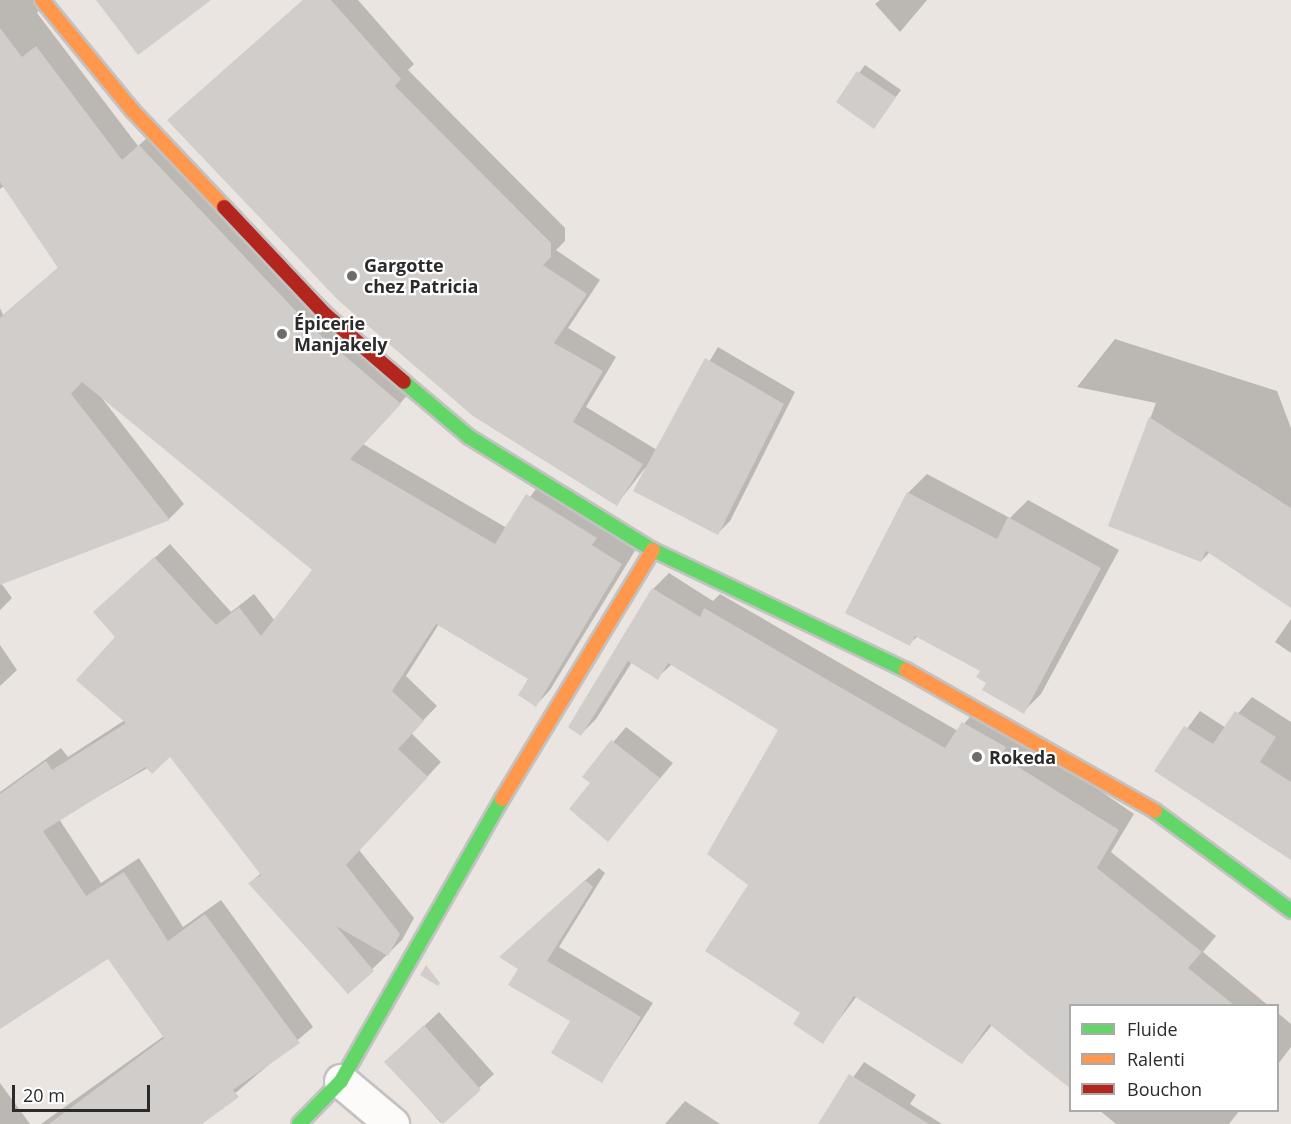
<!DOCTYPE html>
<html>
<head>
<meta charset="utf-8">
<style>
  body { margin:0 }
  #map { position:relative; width:1291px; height:1124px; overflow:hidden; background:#eae5e0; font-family:"Open Sans",sans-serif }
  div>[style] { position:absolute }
  .shadow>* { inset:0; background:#0003 }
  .building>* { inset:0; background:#d0cdca }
  .roads { filter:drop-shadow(2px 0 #c3c2c2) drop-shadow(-2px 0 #c3c2c2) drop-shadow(0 2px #c3c2c2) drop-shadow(0 -2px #c3c2c2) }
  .street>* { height:33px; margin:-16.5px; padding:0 16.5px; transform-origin:16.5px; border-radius:16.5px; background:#fcfbfa }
  .fast>* { height:14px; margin:-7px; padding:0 7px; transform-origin:7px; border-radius:7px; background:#63d668 }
  .slow>* { height:14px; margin:-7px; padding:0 7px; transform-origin:7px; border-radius:7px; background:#ff974d }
  .jam>* { height:14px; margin:-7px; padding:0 7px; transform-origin:7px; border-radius:7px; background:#b3261e }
  .dots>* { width:16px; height:16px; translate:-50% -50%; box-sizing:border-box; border:3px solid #fff; border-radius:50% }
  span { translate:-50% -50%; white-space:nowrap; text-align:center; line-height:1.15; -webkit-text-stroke:4.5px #fff; paint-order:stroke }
  .poi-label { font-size:18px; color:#2b2b2b; font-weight:700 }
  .left { translate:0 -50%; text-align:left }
  .legend { position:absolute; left:1069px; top:1004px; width:210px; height:108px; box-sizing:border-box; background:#fff; border:2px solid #aaa; margin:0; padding:8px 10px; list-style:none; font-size:18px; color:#2b2b2b }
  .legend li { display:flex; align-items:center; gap:12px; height:30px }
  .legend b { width:30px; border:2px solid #aaa }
  .scale { position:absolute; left:12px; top:1085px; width:138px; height:27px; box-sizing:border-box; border:3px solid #2b2b2b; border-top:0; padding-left:8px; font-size:18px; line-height:21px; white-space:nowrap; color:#2b2b2b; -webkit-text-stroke:4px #fff; paint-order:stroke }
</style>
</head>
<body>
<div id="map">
  <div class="shadow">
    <i style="clip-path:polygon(0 0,45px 0,37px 13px,138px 146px,155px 131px,414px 388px,363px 444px,507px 528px,542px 481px,636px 549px,550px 690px,536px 705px,530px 679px,439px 624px,406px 676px,437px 706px,411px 733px,441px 762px,359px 850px,414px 918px,402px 940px,349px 992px,250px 883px,261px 873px,170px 755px,59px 819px,101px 883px,139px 858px,183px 927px,221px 900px,313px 1027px,199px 1124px,41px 1124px,164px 1036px,109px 956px,0 1025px,0 792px,61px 748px,68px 757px,125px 720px,110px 598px,170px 544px,231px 612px,254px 594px,275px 621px,314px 570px,98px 393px,184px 504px,169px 519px,1px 583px,12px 598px,0 610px,0 308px,3px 315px,59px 267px,4px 186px,0 189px)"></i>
    <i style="clip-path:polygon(303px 0,358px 0,414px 64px,408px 70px,565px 228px,565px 241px,556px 250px,600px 280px,568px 328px,616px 357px,586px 407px,657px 450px,718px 347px,795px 392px,730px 521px,718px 533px,645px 468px,617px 504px,184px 106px)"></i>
    <i style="clip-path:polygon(880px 0,927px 0,900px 32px,875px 4px)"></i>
    <i style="clip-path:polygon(865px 65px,901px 90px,874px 127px,838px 102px)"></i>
    <i style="clip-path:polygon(1115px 339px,1277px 391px,1291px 428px,1291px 605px,1210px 552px,1201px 561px,1110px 525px,1156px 403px,1077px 387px)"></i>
    <i style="clip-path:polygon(927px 474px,1010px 518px,1028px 500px,1119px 550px,1041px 694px,1023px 712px,982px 670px,918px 636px,909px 644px,847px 612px,908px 493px)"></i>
    <i style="clip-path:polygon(669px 573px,713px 601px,720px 594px,958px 731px,978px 707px,1134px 814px,1111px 852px,1216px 936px,1203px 952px,1269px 1006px,1070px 1006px,992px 1025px,962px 1062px,857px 996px,822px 1042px,802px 1013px,750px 884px,780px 730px,672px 664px,657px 678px,632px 662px,596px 719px,581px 734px,570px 727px,653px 589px)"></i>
    <i style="clip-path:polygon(1291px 619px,1291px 653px,1275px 642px)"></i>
    <i style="clip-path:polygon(0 645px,17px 670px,0 686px)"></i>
    <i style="clip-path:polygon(1252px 697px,1291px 722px,1291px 858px,1156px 771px,1200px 711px,1226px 728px)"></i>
    <i style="clip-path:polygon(626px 727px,673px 763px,608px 840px,593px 783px,584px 777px)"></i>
    <i style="clip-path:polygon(599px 868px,605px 873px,559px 947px,653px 1003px,602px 1081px,572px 1020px,520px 968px,514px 944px)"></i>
    <i style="clip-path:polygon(439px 1012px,494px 1074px,441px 1123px,386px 1062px)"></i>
    <i style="clip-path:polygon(1278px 1013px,1291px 1024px,1291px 1047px,1278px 1064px)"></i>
    <i style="clip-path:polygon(864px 1062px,916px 1095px,910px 1104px,942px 1124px,820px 1124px)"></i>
    <i style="clip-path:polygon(0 1083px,30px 1124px,0 1124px)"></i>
    <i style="clip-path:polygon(685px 1101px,720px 1124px,665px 1124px)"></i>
    <i style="clip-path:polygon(1099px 1110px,1240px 1110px,1229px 1124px,1116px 1124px)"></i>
  </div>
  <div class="building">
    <i style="clip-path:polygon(96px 0,211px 0,138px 55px)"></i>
    <i style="clip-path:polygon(303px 0,331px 0,401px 79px,395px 86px,551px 243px,551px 257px,543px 265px,587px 294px,554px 343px,603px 371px,573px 422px,643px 464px,617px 506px,473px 416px,338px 300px,167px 120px)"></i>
    <i style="clip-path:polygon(0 28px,22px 57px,36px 46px,122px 160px,139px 145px,311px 327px,401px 404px,350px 459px,495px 544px,526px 494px,597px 538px,592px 545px,622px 564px,536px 707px,518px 695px,528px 679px,436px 624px,392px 691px,424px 721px,398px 749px,428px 777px,346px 865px,400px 934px,388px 956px,336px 926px,374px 971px,348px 994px,248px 883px,261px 875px,170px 757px,152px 774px,146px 767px,43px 831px,86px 896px,124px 872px,168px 941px,205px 914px,300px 1043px,233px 1090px,239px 1097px,202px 1124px,49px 1124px,164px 1038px,108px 959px,0 1029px,0 794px,46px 761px,52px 770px,126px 723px,76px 680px,115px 637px,93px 612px,154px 557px,216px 625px,239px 607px,261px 636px,312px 570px,82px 382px,71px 394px,170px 520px,0 585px,0 318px,58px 268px,0 182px)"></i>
    <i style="clip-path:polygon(857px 71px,896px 97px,874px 129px,836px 102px)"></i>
    <i style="clip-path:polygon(705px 358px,784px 404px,718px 535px,633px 491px)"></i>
    <i style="clip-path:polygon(1149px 417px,1291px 508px,1291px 608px,1206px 551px,1201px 562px,1108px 526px)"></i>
    <i style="clip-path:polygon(907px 492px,997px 539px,1008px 517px,1101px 568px,1024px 714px,982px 690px,986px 683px,976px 677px,980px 671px,915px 636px,910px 646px,845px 613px)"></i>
    <i style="clip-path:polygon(652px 588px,700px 617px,704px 608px,945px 748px,962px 722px,1006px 747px,1001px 756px,1119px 830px,1097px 868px,1202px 952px,1188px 968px,1234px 1005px,1071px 1005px,1071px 1089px,989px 1024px,962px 1064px,854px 996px,823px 1044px,793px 1024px,800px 1013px,705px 951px,748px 885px,707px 854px,778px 730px,668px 663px,658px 680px,628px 661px,581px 736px,568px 727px)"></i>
    <i style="clip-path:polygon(1235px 711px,1276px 737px,1260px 762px,1291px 782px,1291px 860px,1154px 771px,1184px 726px,1213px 744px)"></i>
    <i style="clip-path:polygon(611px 740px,660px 778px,608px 842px,569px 809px,590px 783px,582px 777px)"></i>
    <i style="clip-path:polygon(585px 880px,593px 887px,547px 961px,641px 1017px,602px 1083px,551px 1053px,570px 1021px,508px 985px,518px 969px,499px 957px)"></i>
    <i style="clip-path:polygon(426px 965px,440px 983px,438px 986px,420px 975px)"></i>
    <i style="clip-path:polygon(424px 1025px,481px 1090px,443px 1124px,384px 1062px)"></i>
    <i style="clip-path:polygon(849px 1074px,929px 1124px,818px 1124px)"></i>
  </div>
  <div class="roads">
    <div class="street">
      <i style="left:341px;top:1081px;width:67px;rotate:40.1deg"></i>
    </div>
    <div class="fast">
      <i style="left:404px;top:382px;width:85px;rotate:40.2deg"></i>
      <i style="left:469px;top:437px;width:216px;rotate:31.6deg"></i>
      <i style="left:653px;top:550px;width:280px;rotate:25.4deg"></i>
      <i style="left:1155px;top:811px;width:169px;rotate:36.3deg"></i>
      <i style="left:299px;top:1124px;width:60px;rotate:-45.7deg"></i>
      <i style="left:341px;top:1081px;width:325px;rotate:-60.3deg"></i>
    </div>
    <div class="slow">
      <i style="left:42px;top:0;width:142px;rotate:50.7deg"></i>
      <i style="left:132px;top:110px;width:134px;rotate:46.5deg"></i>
      <i style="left:906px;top:670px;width:286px;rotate:29.5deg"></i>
      <i style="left:502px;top:799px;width:291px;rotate:-58.8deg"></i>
    </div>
    <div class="jam">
      <i style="left:224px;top:207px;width:147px;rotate:46.7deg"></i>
      <i style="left:325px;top:314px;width:104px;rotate:40.7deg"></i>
    </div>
  </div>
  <div class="dots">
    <i style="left:352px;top:276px;background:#6e6c6a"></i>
    <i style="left:282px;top:334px;background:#6e6c6a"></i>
    <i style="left:977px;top:757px;background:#6e6c6a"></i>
  </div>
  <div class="poi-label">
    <span class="left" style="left:364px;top:276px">Gargotte<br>chez Patricia</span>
    <span class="left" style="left:294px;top:334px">Épicerie<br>Manjakely</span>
    <span class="left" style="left:989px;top:757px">Rokeda</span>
  </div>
  <ul class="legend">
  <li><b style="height:8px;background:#63d668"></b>Fluide</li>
  <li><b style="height:8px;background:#ff974d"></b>Ralenti</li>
  <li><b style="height:8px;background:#b3261e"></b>Bouchon</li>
  </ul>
  <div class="scale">20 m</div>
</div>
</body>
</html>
